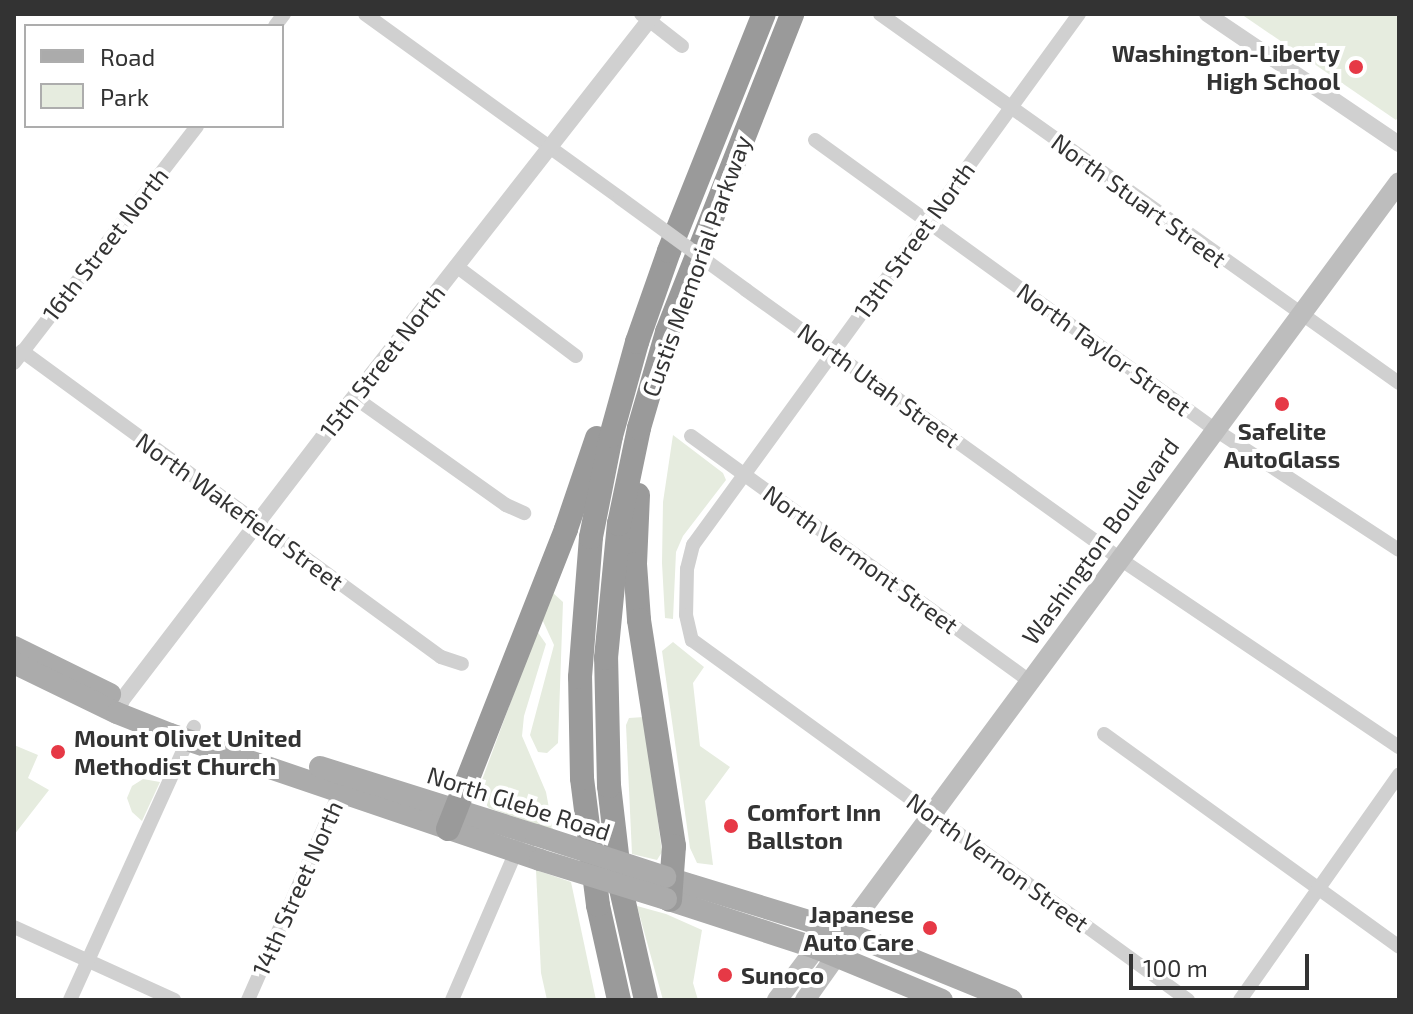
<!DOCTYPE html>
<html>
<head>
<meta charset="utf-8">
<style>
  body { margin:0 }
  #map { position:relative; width:1413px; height:1014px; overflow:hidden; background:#fff; font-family:"Exo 2",sans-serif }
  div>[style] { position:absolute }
  .green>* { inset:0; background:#e6ecdf }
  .minor>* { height:14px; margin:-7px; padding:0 7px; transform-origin:7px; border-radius:7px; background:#d0d0d0 }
  .tertiary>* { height:16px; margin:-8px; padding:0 8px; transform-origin:8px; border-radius:8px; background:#d0d0d0 }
  .secondary>* { height:20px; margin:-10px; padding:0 10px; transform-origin:10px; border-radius:10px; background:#bdbdbd }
  .primary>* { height:22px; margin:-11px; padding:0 11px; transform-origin:11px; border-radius:11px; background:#ababab }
  .motorway>* { height:24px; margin:-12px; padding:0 12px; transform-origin:12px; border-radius:12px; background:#9a9a9a }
  .minor-bridge>* { height:14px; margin:-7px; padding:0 7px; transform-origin:7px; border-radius:7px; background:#d0d0d0 }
  .primary-bridge>* { height:22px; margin:-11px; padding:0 11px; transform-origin:11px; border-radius:11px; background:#ababab }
  .dots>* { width:22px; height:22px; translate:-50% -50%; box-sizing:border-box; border:4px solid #fff; border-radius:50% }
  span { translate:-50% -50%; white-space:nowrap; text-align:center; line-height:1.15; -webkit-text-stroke:8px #fff; paint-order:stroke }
  .poi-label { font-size:24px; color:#333; font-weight:700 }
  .right { translate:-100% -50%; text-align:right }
  .left { translate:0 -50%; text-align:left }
  .street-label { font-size:24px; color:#333 }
  .frame { position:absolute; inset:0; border:16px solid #333; pointer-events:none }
  .legend { position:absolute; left:24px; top:24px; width:260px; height:104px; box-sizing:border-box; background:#fff; border:2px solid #adadad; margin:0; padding:10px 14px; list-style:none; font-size:24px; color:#333 }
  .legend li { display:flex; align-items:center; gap:16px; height:40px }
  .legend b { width:40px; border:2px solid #adadad }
  .scale { position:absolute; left:1129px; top:954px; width:180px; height:36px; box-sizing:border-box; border:4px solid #333; border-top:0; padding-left:10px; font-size:24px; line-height:28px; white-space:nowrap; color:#333; -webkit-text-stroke:6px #fff; paint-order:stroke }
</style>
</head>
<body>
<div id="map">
  <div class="green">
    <i style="clip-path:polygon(1241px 14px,1399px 14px,1399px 116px,1396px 120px)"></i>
    <i style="clip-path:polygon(673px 435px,723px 473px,726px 480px,683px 536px,676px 552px,673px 619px,665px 618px,662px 563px,663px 502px)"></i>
    <i style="clip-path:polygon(552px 592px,563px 602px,558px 743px,547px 753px,538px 752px,530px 735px,554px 645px,542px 619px)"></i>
    <i style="clip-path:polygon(537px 631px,546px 644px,524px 716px,522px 736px,546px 792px,553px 830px,489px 808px,481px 799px,479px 788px)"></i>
    <i style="clip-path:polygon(673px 642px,704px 667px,693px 683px,700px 746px,730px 767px,705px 801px,713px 865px,697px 863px,690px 848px,662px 651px)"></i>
    <i style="clip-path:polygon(644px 717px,662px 852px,657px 860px,632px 854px,626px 725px,629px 718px)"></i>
    <i style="clip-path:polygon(14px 745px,38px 755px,28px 778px,49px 790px,14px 835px)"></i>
    <i style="clip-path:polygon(143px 779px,160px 782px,142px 821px,132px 812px,127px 798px,132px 786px)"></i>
    <i style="clip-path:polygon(536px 870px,571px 882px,596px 1000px,547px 1000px,541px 973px)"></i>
    <i style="clip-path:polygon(637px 906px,666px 914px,702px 930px,693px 983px,698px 1000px,663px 1000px)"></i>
  </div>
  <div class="minor">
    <i style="left:365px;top:14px;width:314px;rotate:35.8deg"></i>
    <i style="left:641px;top:14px;width:52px;rotate:38deg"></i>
    <i style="left:880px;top:14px;width:637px;rotate:35.41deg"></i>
    <i style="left:1079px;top:14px;width:656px;rotate:126.01deg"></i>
    <i style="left:693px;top:545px;width:25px;rotate:104deg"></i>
    <i style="left:687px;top:569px;width:46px;rotate:91.2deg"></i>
    <i style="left:686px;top:615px;width:26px;rotate:77deg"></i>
    <i style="left:692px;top:640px;width:613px;rotate:35.97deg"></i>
    <i style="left:275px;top:26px;width:15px;rotate:-53deg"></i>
    <i style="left:815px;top:140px;width:493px;rotate:35.9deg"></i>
    <i style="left:1214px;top:429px;width:221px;rotate:33.2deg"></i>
    <i style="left:456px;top:266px;width:150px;rotate:36.9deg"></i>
    <i style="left:746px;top:290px;width:461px;rotate:35.7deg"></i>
    <i style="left:1120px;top:559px;width:336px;rotate:34deg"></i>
    <i style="left:22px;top:351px;width:519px;rotate:36.14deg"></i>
    <i style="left:441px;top:657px;width:22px;rotate:18deg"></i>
    <i style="left:14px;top:363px;width:299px;rotate:-52.3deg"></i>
    <i style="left:354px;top:397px;width:186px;rotate:35.4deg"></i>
    <i style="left:506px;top:505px;width:20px;rotate:24deg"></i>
    <i style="left:691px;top:436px;width:418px;rotate:35.9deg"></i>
    <i style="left:1104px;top:734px;width:364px;rotate:35.8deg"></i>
    <i style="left:14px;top:927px;width:176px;rotate:24.5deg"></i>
    <i style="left:70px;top:1000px;width:300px;rotate:-65.6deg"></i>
    <i style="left:248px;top:1000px;width:235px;rotate:-66.2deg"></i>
    <i style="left:452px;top:1000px;width:167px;rotate:-66.7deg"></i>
    <i style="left:1240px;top:1000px;width:276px;rotate:-54.8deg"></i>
  </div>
  <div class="tertiary">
    <i style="left:1207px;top:14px;width:232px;rotate:34.1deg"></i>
    <i style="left:117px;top:713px;width:14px;rotate:-69deg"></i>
    <i style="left:122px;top:700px;width:331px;rotate:-52.6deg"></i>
    <i style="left:323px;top:437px;width:537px;rotate:-51.96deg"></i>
  </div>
  <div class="secondary">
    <i style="left:777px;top:1000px;width:65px;rotate:-53.1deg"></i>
    <i style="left:816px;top:948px;width:13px;rotate:-29deg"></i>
    <i style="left:805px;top:1000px;width:54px;rotate:-54.8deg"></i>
    <i style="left:836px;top:956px;width:26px;rotate:-69deg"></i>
    <i style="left:845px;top:932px;width:932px;rotate:-53.55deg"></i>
  </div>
  <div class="primary">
    <i style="left:14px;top:647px;width:107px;rotate:26.1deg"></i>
    <i style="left:14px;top:663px;width:114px;rotate:25.9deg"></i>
    <i style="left:117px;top:713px;width:57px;rotate:21.6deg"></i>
    <i style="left:170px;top:734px;width:391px;rotate:18.8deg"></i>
    <i style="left:320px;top:767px;width:226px;rotate:17.5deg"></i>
    <i style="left:665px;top:877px;width:188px;rotate:17deg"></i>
    <i style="left:845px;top:932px;width:180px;rotate:22.2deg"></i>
    <i style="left:666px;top:899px;width:158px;rotate:18.1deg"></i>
    <i style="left:816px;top:948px;width:136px;rotate:22.4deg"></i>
  </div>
  <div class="motorway">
    <i style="left:638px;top:495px;width:69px;rotate:92.5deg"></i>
    <i style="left:635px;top:564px;width:56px;rotate:85.9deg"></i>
    <i style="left:639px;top:620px;width:229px;rotate:81.2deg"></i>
    <i style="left:674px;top:846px;width:54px;rotate:94.2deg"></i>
    <i style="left:448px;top:829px;width:322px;rotate:-68.5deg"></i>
    <i style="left:566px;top:529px;width:96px;rotate:-71.2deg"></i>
    <i style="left:619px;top:1000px;width:97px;rotate:-102.5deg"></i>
    <i style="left:598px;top:905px;width:128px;rotate:-97.2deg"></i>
    <i style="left:582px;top:778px;width:101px;rotate:-91.1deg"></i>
    <i style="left:580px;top:677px;width:140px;rotate:-85.5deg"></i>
    <i style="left:591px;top:537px;width:103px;rotate:-78.8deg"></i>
    <i style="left:611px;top:436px;width:98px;rotate:-74.5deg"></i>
    <i style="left:637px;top:342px;width:96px;rotate:-70.6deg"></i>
    <i style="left:669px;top:251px;width:255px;rotate:-68.2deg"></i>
    <i style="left:646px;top:1000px;width:114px;rotate:-102.7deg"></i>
    <i style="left:621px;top:889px;width:104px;rotate:-96.6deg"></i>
    <i style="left:609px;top:786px;width:128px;rotate:-91.3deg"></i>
    <i style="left:606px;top:658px;width:135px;rotate:-84.5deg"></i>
    <i style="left:619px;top:524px;width:98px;rotate:-78.2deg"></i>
    <i style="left:639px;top:428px;width:100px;rotate:-73.7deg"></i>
    <i style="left:667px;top:332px;width:342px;rotate:-68.5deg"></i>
  </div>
  <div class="minor-bridge">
    <i style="left:620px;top:198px;width:156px;rotate:36.1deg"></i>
  </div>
  <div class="primary-bridge">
    <i style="left:536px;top:835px;width:136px;rotate:18deg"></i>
    <i style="left:540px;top:860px;width:132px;rotate:17.2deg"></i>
  </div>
  <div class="dots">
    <i style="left:1356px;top:67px;background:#e63946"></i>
    <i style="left:1282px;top:404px;background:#e63946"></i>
    <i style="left:58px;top:752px;background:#e63946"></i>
    <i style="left:731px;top:826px;background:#e63946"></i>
    <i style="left:930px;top:928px;background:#e63946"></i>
    <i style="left:725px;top:975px;background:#e63946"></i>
  </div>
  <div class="poi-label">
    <span class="right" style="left:1340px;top:67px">Washington-Liberty<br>High School</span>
    <span style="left:1282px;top:445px">Safelite<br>AutoGlass</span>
    <span class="left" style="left:74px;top:752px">Mount Olivet United<br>Methodist Church</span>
    <span class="left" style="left:747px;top:826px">Comfort Inn<br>Ballston</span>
    <span class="right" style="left:914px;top:928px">Japanese<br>Auto Care</span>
    <span class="left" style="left:741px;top:975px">Sunoco</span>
  </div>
  <div class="street-label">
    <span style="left:1139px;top:200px;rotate:36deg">North Stuart Street</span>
    <span style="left:914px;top:240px;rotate:-54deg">13th Street North</span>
    <span style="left:105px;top:244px;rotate:-52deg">16th Street North</span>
    <span style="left:696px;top:266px;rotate:-70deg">Custis Memorial Parkway</span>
    <span style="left:1104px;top:349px;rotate:36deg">North Taylor Street</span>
    <span style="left:382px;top:361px;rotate:-52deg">15th Street North</span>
    <span style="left:879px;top:385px;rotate:36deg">North Utah Street</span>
    <span style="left:240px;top:511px;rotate:36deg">North Wakefield Street</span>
    <span style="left:1100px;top:541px;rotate:-54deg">Washington Boulevard</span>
    <span style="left:861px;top:559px;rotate:36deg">North Vermont Street</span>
    <span style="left:519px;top:803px;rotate:18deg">North Glebe Road</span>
    <span style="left:998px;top:862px;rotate:36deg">North Vernon Street</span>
    <span style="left:297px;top:888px;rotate:-66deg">14th Street North</span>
  </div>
  <div class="frame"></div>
  <ul class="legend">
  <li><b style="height:10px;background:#ababab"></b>Road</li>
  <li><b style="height:22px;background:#e6ecdf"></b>Park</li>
  </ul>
  <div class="scale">100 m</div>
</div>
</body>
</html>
